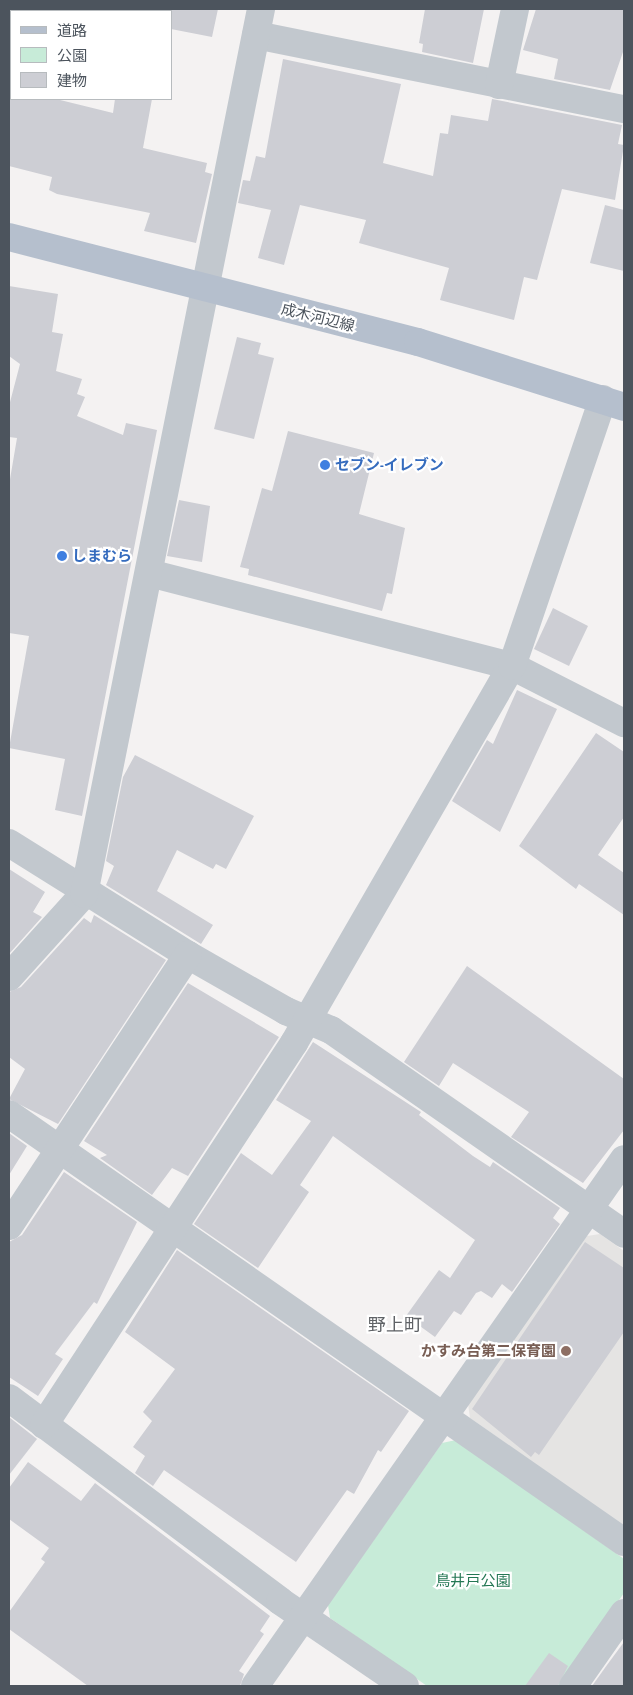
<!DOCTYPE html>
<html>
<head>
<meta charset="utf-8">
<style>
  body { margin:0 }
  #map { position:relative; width:633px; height:1695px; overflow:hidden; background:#f4f2f2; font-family:"Asap Condensed","Noto Sans JP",sans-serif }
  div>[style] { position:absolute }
  .education>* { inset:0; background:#e5e4e3 }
  .green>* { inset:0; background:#c7ebd8 }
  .building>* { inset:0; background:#cdced4 }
  .minor>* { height:28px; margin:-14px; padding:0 14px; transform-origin:14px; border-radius:14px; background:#c2c8ce }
  .major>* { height:28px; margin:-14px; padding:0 14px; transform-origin:14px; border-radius:14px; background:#b5bfcd }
  .dots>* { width:14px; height:14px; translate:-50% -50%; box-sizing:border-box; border:2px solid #fff; border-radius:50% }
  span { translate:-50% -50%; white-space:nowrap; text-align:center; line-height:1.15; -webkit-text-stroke:4.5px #fff; paint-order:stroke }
  .street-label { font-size:15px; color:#4c545d }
  .shop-label { font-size:15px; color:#366cbe; font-weight:700 }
  .left { translate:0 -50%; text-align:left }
  .education-label { font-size:15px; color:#785e54; font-weight:700 }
  .right { translate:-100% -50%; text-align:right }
  .park-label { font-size:15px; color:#247754 }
  .quarter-label { font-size:18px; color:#5f6266 }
  .frame { position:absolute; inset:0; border:10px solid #4c545d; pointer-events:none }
  .legend { position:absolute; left:10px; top:10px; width:162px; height:90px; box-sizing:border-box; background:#fff; border:1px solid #b7bbbe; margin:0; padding:6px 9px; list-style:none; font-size:15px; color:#4c545d }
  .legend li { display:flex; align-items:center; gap:10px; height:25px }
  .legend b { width:25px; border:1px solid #b7bbbe }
</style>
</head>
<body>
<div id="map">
  <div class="education">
    <i style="clip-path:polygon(600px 1234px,624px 1251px,624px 1526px,470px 1418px,468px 1404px,587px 1236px)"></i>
  </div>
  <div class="green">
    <i style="clip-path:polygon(456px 1440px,624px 1559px,624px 1593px,559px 1686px,427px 1686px,330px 1618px,328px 1605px,442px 1443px)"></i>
  </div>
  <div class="building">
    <i style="clip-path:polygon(128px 9px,218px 9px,212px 37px,171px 29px,171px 11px)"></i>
    <i style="clip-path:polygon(425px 9px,484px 9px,473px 63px,422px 52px,423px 44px,419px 43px)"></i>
    <i style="clip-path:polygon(536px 9px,624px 9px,624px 49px,610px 90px,554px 79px,558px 59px,523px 50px)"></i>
    <i style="clip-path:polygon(283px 59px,401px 84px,383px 163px,433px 176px,440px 133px,448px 134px,451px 115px,488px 121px,492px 99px,622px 125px,618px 144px,624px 145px,615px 200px,562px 189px,537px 280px,524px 277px,514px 320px,440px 300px,449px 268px,359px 243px,366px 220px,300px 205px,284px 265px,258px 258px,271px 210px,238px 203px,243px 180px,250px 181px,256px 156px,265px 158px)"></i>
    <i style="clip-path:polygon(9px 99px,56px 99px,113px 113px,115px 99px,152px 99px,143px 148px,207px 163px,205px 172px,212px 174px,196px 243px,144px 231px,150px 213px,57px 194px,49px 190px,52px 177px,9px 166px)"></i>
    <i style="clip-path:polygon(605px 205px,624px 210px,624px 271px,590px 263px)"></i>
    <i style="clip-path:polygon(9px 286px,58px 294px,52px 332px,63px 334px,56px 371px,82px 379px,77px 394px,85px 397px,77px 416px,123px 435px,126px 423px,157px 430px,82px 816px,55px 810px,65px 759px,9px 748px,29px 636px,9px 633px,9px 485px,17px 438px,9px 437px,9px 406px,20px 364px,9px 356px)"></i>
    <i style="clip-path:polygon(237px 337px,261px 343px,258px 354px,274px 358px,254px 439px,214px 429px)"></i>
    <i style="clip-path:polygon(288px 431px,374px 453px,359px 514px,405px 528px,392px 594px,387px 593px,382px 611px,248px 575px,249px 569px,240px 567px,262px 488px,272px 491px)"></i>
    <i style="clip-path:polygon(179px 500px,210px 506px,202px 562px,167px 556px)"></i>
    <i style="clip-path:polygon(553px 608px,588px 626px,569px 666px,534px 649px)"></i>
    <i style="clip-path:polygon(517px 690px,557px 709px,500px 832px,452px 801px,487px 740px,493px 744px)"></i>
    <i style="clip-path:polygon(596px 733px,624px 752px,624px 817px,598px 855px,624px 873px,624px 915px,579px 884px,576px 889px,519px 846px)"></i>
    <i style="clip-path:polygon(135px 755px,254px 816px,226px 869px,216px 864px,213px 869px,177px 850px,157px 891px,213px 925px,201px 944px,106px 885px,114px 866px,106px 861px,123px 777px)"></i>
    <i style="clip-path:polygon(9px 869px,45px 892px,33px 912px,42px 917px,9px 954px)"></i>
    <i style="clip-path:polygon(94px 915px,166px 960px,58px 1124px,9px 1099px,25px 1069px,9px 1057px,9px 992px,21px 987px,84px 918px,91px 923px)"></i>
    <i style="clip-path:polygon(467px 966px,624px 1079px,624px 1130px,583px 1183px,511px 1137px,529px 1112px,453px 1063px,439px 1086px,404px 1062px)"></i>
    <i style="clip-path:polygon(188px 983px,279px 1037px,188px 1176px,172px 1168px,152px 1195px,100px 1158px,107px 1155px,84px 1141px)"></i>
    <i style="clip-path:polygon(313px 1042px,421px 1112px,419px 1115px,473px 1156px,490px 1167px,493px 1162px,560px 1208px,553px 1218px,560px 1224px,512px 1292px,502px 1284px,492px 1298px,481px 1291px,476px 1293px,461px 1315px,454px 1311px,435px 1337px,406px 1316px,439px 1270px,450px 1278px,475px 1240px,333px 1136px,300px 1185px,309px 1192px,258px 1268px,194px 1224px,241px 1153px,272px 1175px,311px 1121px,276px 1100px)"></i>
    <i style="clip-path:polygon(9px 1133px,27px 1146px,9px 1175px)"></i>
    <i style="clip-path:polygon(64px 1172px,137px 1222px,97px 1304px,94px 1302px,55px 1354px,63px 1359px,38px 1396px,9px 1377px,9px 1242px,22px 1235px)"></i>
    <i style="clip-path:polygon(585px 1242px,624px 1268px,624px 1332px,539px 1455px,535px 1452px,531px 1457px,472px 1409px)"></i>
    <i style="clip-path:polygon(177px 1250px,409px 1411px,381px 1452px,378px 1450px,354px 1494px,347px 1490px,296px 1562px,164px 1470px,153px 1486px,135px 1473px,145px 1456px,133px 1447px,152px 1421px,143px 1412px,175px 1369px,125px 1332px)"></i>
    <i style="clip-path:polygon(9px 1417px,37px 1439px,9px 1475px)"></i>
    <i style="clip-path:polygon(28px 1462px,81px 1501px,95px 1483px,270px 1616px,260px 1631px,264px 1634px,239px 1671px,244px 1674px,240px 1686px,88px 1686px,9px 1629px,9px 1612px,45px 1562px,41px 1559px,49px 1548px,9px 1519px,9px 1488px)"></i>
    <i style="clip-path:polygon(624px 1642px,624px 1686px,592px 1686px,607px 1665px)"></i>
    <i style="clip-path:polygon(549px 1653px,568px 1666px,558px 1686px,525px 1686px)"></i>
  </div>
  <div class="minor">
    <i style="left:256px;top:35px;width:375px;rotate:11.4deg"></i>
    <i style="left:499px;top:85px;width:78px;rotate:-78.1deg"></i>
    <i style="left:149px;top:573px;width:375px;rotate:14.4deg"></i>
    <i style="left:512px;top:666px;width:126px;rotate:27deg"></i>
    <i style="left:9px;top:843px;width:211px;rotate:32deg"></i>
    <i style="left:188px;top:955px;width:113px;rotate:29.7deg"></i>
    <i style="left:286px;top:1011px;width:49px;rotate:22.9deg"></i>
    <i style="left:331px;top:1030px;width:357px;rotate:34.8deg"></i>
    <i style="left:9px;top:977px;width:112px;rotate:-47.9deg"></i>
    <i style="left:84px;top:894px;width:903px;rotate:-78.69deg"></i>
    <i style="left:9px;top:1114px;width:749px;rotate:34.84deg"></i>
    <i style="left:9px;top:1226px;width:325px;rotate:-56.6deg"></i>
    <i style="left:9px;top:1398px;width:339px;rotate:36.8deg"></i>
    <i style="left:280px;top:1601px;width:151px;rotate:34.2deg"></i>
    <i style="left:44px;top:1425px;width:457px;rotate:-56.8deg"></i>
    <i style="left:294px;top:1043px;width:435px;rotate:-60deg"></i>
    <i style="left:512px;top:666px;width:282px;rotate:-71.2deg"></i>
    <i style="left:255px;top:1686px;width:643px;rotate:-55deg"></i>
    <i style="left:573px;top:1686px;width:89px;rotate:-55.1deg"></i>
  </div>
  <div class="major">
    <i style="left:9px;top:237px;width:422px;rotate:14.4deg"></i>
    <i style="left:418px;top:342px;width:216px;rotate:17.5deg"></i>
  </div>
  <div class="dots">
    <i style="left:325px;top:465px;background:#3f7fe0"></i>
    <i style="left:62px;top:556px;background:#3f7fe0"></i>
    <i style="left:566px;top:1351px;background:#8d6e63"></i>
  </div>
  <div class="street-label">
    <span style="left:318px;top:317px;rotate:14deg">成木河辺線</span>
  </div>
  <div class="shop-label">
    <span class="left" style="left:335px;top:465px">セブン-イレブン</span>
    <span class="left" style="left:72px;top:556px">しまむら</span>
  </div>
  <div class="education-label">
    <span class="right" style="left:556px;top:1351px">かすみ台第二保育園</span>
  </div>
  <div class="park-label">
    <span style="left:473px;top:1581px">鳥井戸公園</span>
  </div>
  <div class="quarter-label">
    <span style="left:395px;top:1325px">野上町</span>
  </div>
  <div class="frame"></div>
  <ul class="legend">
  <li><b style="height:6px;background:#b5bfcd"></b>道路</li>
  <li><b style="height:14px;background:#c7ebd8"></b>公園</li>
  <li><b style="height:14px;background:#cdced4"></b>建物</li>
  </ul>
</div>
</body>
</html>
